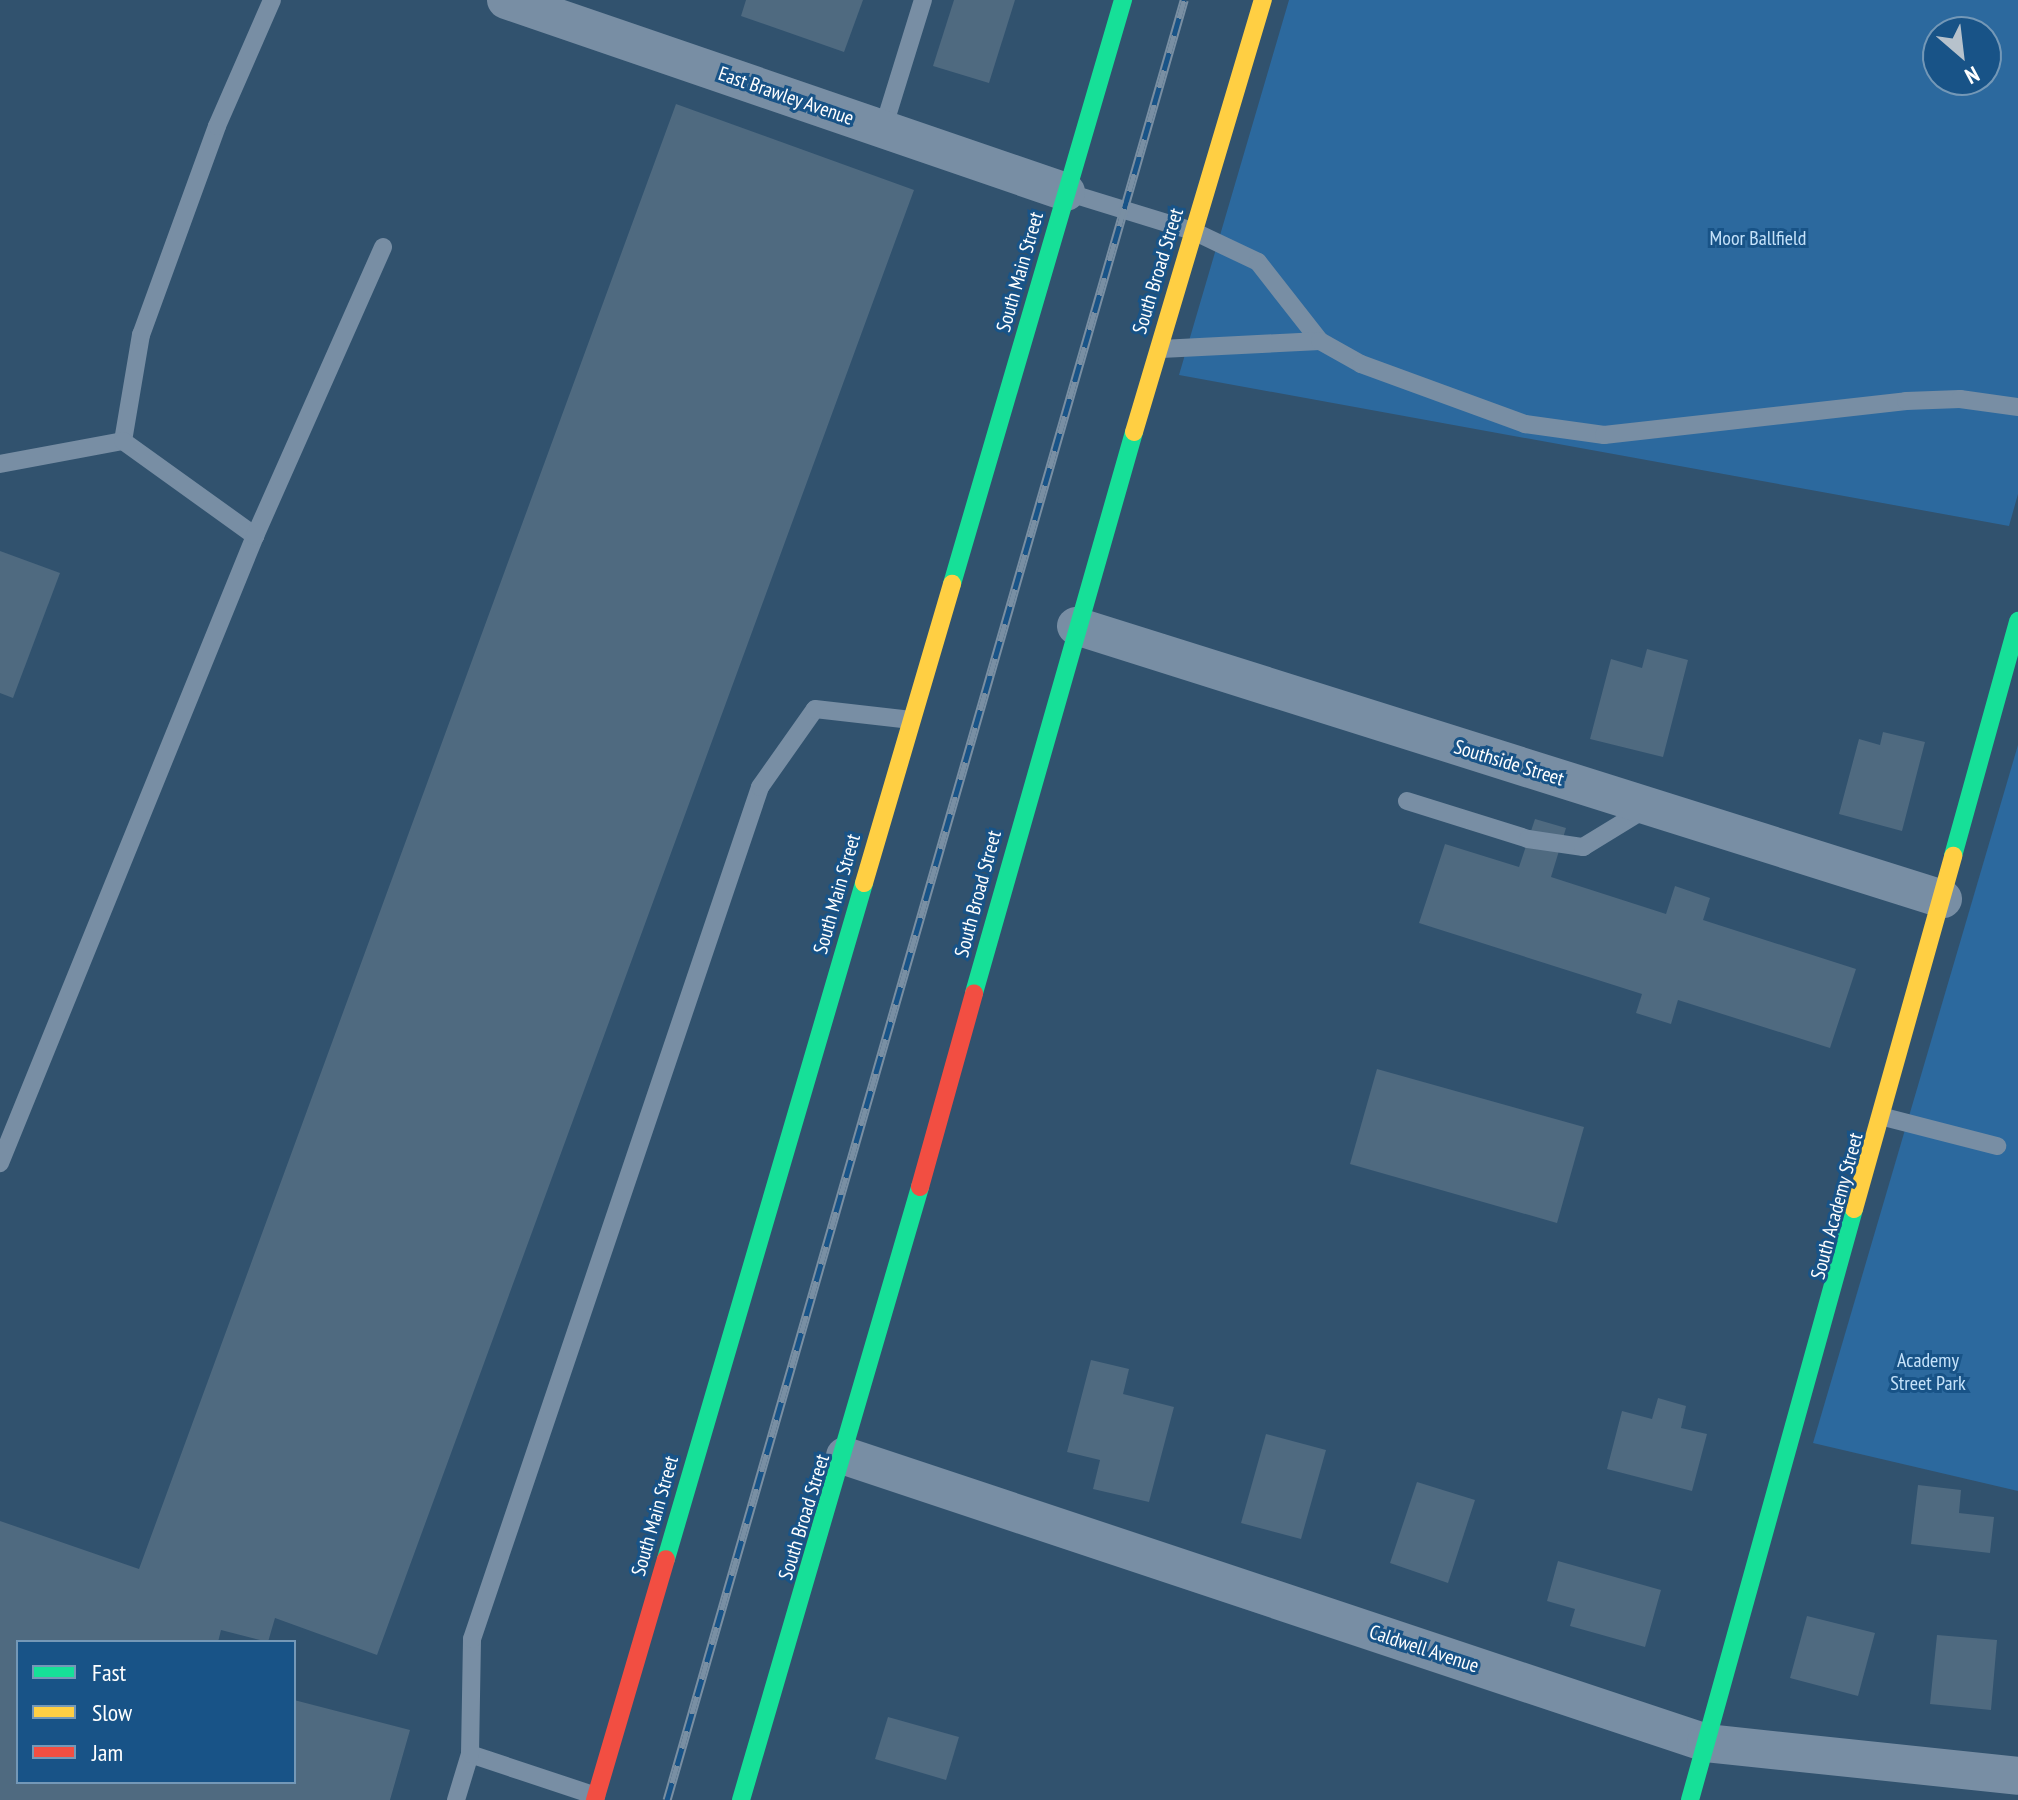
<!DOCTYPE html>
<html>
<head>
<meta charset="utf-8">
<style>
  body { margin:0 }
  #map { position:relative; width:2018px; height:1800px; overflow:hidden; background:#31526e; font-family:"PT Sans Narrow",sans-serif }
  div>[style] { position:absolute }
  .green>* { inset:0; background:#2c699e }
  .building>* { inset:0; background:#4f6a80 }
  .lane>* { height:18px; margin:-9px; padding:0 9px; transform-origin:9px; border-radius:9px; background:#788ea4 }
  .street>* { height:38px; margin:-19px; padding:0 19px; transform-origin:19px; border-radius:19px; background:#788ea4 }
  .fast>* { height:18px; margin:-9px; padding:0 9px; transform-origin:9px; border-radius:9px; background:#16e098 }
  .slow>* { height:18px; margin:-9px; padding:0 9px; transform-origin:9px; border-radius:9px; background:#ffcf43 }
  .jam>* { height:18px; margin:-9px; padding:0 9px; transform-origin:9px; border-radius:9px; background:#f24e42 }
  .rail>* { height:9px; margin-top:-4.5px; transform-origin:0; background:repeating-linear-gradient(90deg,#185387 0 18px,#798fa3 0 36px); box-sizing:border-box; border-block:2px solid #798fa3 }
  span { translate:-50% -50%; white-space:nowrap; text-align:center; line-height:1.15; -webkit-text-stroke:6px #185387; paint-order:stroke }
  .street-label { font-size:20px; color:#fff }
  .park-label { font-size:20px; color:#c5e2fa }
  .legend { position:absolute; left:16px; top:1640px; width:280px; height:144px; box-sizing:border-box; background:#185387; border:2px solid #7498b7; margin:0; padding:10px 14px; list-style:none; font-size:24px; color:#fff }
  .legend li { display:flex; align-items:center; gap:16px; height:40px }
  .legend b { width:40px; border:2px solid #7498b7 }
  .north { position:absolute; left:1922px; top:16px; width:80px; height:80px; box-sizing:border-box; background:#185387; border:2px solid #7498b7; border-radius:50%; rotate:152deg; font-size:22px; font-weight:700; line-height:32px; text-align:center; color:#fff }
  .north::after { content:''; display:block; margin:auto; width:28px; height:36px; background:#b7c2cc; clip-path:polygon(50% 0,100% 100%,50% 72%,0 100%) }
</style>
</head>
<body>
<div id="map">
  <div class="green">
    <i style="clip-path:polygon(evenodd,1289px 0,2018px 0,2018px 494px,2009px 526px,1179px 375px,1289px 0,1938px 32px,1986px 32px,1986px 80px,1938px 80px,1938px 32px)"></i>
    <i style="clip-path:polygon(2018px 745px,2018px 1491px,1813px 1443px)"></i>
  </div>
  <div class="building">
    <i style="clip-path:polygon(746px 0,863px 0,844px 52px,741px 16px)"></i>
    <i style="clip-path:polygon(954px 0,1015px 0,989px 83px,933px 66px)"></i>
    <i style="clip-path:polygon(676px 104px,914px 190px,377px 1655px,275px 1618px,268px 1642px,221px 1630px,218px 1642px,18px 1642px,18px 1782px,294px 1782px,294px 1700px,410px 1730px,390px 1800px,0 1800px,0 1521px,139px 1569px)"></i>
    <i style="clip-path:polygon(0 551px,60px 573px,13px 698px,0 693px)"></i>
    <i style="clip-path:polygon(1647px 649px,1688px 660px,1663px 757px,1590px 739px,1611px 659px,1642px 668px)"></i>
    <i style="clip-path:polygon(1883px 732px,1925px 742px,1902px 831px,1839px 814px,1859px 739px,1880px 745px)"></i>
    <i style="clip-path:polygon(1535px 819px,1566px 828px,1551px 877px,1666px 914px,1675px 886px,1710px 898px,1703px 920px,1856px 969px,1830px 1048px,1678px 1000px,1671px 1024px,1636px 1013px,1642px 994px,1419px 923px,1445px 844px,1519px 867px)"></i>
    <i style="clip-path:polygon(1377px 1069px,1584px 1127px,1557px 1223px,1350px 1164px)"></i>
    <i style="clip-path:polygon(1091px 1360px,1129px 1369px,1123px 1394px,1174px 1407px,1149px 1502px,1093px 1489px,1100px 1460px,1067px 1452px)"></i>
    <i style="clip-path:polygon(1658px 1398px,1686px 1406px,1681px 1428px,1707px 1434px,1692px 1491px,1607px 1469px,1622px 1411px,1652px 1419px)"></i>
    <i style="clip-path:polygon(1266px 1434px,1326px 1450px,1301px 1539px,1241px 1523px)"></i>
    <i style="clip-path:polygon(1417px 1482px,1475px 1500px,1448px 1583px,1390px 1563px)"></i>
    <i style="clip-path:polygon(1918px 1485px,1961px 1490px,1959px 1513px,1994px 1517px,1990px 1553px,1911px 1544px)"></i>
    <i style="clip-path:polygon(1558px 1561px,1661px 1590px,1645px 1647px,1570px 1626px,1575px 1609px,1547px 1601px)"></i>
    <i style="clip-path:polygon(1807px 1616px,1875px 1633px,1858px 1696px,1790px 1678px)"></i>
    <i style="clip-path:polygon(1937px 1635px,1997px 1640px,1991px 1710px,1930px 1704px)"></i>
    <i style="clip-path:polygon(888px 1717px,959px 1737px,946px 1780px,875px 1759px)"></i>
  </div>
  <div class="lane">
    <i style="left:883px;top:129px;width:135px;rotate:-72.8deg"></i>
    <i style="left:1066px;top:192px;width:133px;rotate:17.1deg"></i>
    <i style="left:1193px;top:231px;width:72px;rotate:25.5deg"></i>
    <i style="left:1258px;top:262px;width:100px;rotate:51.9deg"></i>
    <i style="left:1161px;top:349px;width:159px;rotate:-2.9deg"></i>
    <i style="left:1320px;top:341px;width:47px;rotate:29.3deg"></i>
    <i style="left:1361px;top:364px;width:175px;rotate:20.1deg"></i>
    <i style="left:1525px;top:424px;width:80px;rotate:7.9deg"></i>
    <i style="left:1604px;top:435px;width:304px;rotate:-6.4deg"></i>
    <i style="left:1906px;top:401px;width:54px;rotate:-2.1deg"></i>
    <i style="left:1960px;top:399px;width:59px;rotate:7.9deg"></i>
    <i style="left:123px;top:441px;width:108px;rotate:-80.4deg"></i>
    <i style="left:141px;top:335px;width:222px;rotate:-70deg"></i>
    <i style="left:217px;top:126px;width:137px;rotate:-66.4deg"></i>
    <i style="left:0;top:464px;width:125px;rotate:-10.6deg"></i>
    <i style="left:123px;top:441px;width:163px;rotate:35.7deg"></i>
    <i style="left:255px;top:536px;width:677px;rotate:112.13deg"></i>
    <i style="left:255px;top:536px;width:316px;rotate:-66.1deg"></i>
    <i style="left:1407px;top:801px;width:127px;rotate:17.4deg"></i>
    <i style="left:1528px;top:839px;width:56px;rotate:8.3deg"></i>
    <i style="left:1583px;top:847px;width:75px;rotate:-31.4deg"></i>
    <i style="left:1884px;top:1117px;width:117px;rotate:14.4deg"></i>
    <i style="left:470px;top:1754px;width:133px;rotate:18.4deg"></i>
    <i style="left:456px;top:1800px;width:48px;rotate:-73.1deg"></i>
    <i style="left:470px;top:1754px;width:115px;rotate:-89deg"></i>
    <i style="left:472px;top:1639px;width:899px;rotate:-71.32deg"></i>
    <i style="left:760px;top:787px;width:95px;rotate:-54.8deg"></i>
    <i style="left:815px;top:709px;width:97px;rotate:6.5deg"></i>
  </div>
  <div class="street">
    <i style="left:506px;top:0;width:592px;rotate:18.92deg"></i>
    <i style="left:1076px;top:626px;width:909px;rotate:17.48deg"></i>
    <i style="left:845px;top:1456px;width:908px;rotate:18.43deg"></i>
    <i style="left:1706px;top:1743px;width:314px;rotate:6deg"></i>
  </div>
  <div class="fast">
    <i style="left:952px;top:584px;width:609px;rotate:-73.68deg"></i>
    <i style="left:1953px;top:856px;width:244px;rotate:-74.5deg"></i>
    <i style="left:974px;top:993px;width:583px;rotate:-74.08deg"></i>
    <i style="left:666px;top:1559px;width:704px;rotate:-73.67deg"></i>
    <i style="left:741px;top:1800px;width:639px;rotate:-73.72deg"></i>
    <i style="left:1690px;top:1800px;width:613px;rotate:-74.49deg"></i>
  </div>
  <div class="slow">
    <i style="left:1134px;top:432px;width:451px;rotate:-73.4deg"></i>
    <i style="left:864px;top:883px;width:312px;rotate:-73.6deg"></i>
    <i style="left:1854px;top:1209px;width:367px;rotate:-74.3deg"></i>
  </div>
  <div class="jam">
    <i style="left:920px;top:1187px;width:201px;rotate:-74.4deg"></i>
    <i style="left:595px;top:1800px;width:251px;rotate:-73.6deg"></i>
  </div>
  <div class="rail">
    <i style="left:667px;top:1800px;width:1873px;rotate:-73.97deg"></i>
  </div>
  <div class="street-label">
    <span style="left:786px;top:96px;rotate:19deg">East Brawley Avenue</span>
    <span style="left:1158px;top:271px;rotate:-73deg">South Broad Street</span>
    <span style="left:1020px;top:272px;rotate:-74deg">South Main Street</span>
    <span style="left:1509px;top:763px;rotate:17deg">Southside Street</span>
    <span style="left:837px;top:894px;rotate:-74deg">South Main Street</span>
    <span style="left:978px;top:894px;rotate:-75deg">South Broad Street</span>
    <span style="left:1837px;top:1206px;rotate:-75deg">South Academy Street</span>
    <span style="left:655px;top:1516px;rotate:-74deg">South Main Street</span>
    <span style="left:804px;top:1517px;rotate:-73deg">South Broad Street</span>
    <span style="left:1424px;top:1649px;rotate:18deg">Caldwell Avenue</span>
  </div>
  <div class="park-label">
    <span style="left:1758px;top:238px">Moor Ballfield</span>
    <span style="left:1928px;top:1372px">Academy<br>Street Park</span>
  </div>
  <ul class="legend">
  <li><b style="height:10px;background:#16e098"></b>Fast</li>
  <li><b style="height:10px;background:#ffcf43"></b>Slow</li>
  <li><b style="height:10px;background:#f24e42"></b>Jam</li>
  </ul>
  <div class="north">N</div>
</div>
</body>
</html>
